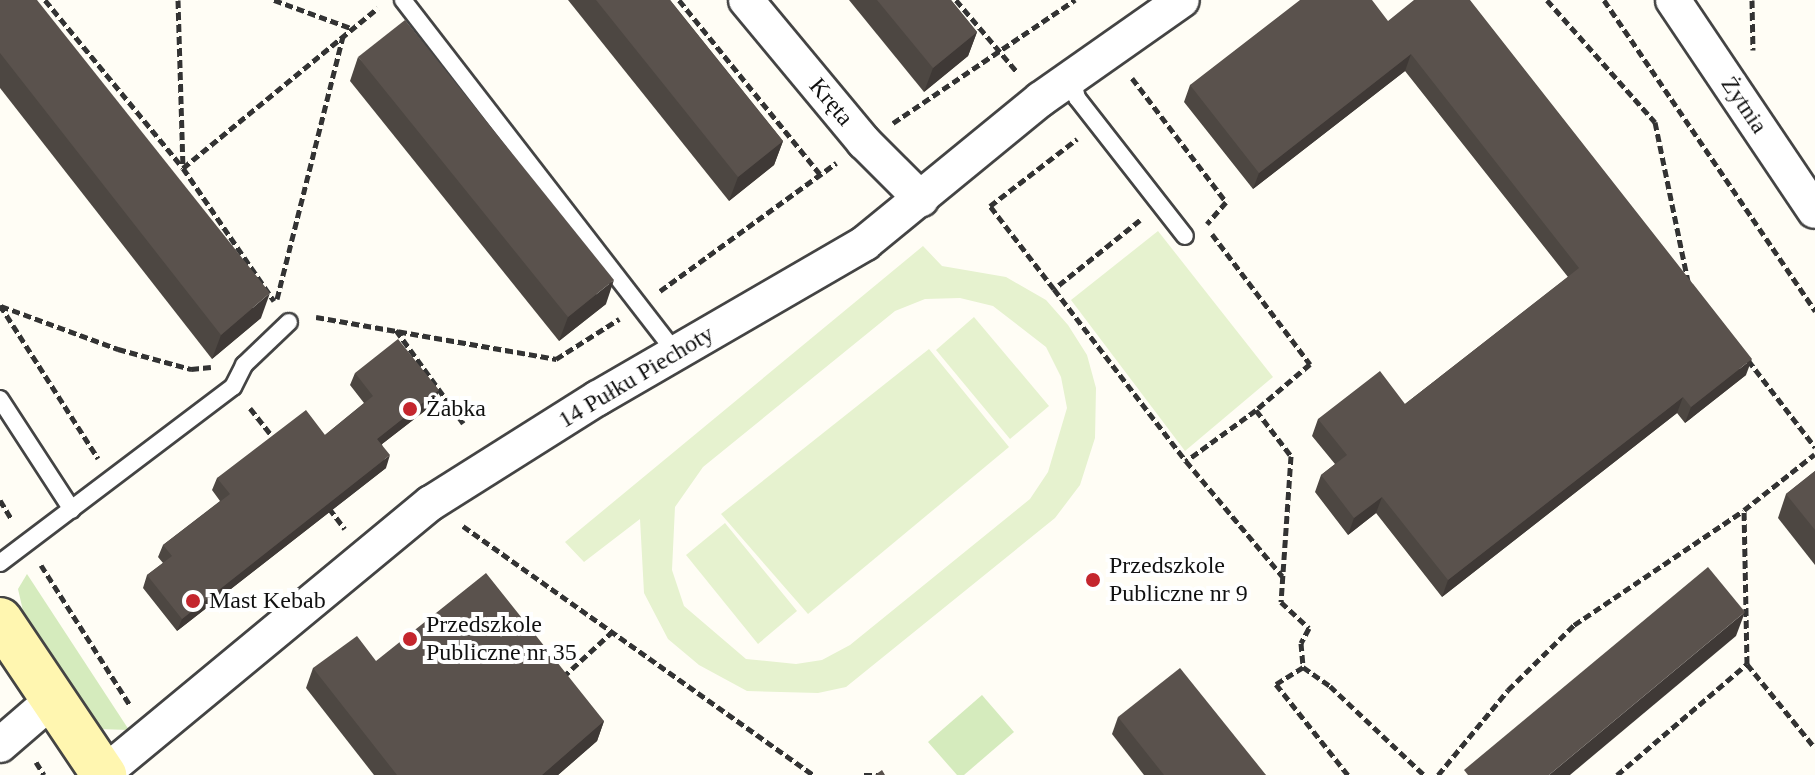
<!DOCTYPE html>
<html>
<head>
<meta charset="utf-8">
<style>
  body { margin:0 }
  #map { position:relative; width:1815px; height:775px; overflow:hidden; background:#fffdf5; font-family:"Times New Roman",serif }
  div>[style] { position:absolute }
  .green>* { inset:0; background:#d5ebbd }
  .pitch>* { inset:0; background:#e6f2cf }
  .path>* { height:5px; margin-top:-2.5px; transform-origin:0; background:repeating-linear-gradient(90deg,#333 0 8px,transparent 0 12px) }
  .roads { filter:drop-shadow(2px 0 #444) drop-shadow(-2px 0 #444) drop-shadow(0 2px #444) drop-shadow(0 -2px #444) }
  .lane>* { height:16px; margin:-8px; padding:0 8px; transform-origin:8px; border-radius:8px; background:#fff }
  .street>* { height:34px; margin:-17px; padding:0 17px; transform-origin:17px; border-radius:17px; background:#fff }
  .secondary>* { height:44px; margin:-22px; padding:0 22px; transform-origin:22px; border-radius:22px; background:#fff6b0 }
  .wall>* { inset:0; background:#4d4742 }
  .shaded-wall>* { inset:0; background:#3f3936 }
  .building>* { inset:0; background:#5a524d }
  .dots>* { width:22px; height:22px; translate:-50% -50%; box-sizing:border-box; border:4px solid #fff; border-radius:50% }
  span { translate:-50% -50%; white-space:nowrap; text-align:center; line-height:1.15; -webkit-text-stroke:8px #fff; paint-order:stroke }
  .street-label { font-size:24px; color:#111 }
  .poi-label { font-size:24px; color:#111 }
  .left { translate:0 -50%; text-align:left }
</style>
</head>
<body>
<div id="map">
  <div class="green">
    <i style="clip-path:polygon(27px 574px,129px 730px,98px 729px,26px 624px,18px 589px)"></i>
    <i style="clip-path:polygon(982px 695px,1014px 732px,964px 775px,957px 775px,928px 742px)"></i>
  </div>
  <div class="pitch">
    <i style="clip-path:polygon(1158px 231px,1273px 377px,1185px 451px,1071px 300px)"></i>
    <i style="clip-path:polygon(evenodd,923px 246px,942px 266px,1006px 277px,1046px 300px,1068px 325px,1087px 355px,1096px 388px,1095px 438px,1080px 485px,1055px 518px,846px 687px,818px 693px,747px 691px,699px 665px,668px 639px,644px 593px,640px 519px,584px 562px,565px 542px,923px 246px,960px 298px,993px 306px,1046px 347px,1061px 377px,1067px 408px,1048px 472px,1030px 499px,850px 645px,822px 660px,796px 664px,746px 659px,684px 606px,672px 570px,675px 507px,703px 467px,895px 311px,925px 299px,960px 298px)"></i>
    <i style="clip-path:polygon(974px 317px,1049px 406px,1010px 439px,936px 350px)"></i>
    <i style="clip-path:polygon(929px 349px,1009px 447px,808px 614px,721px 514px)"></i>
    <i style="clip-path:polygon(725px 523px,797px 611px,758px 644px,686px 555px)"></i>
  </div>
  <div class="path">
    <i style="left:45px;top:0;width:217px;rotate:50.6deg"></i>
    <i style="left:183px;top:168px;width:161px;rotate:55.6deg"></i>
    <i style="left:178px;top:0;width:167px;rotate:88.3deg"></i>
    <i style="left:274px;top:0;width:82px;rotate:20deg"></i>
    <i style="left:679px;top:0;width:224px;rotate:51deg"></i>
    <i style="left:956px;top:0;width:94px;rotate:49.7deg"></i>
    <i style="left:1547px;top:0;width:163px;rotate:48.5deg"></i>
    <i style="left:1655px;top:122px;width:163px;rotate:78.3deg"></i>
    <i style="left:1604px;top:0;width:376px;rotate:55.8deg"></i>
    <i style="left:1752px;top:0;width:50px;rotate:88.9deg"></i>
    <i style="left:1132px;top:78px;width:156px;rotate:52.8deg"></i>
    <i style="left:1226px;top:202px;width:29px;rotate:131deg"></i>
    <i style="left:893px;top:123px;width:220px;rotate:-34.1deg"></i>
    <i style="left:183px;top:168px;width:252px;rotate:-39.4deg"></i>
    <i style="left:1140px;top:220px;width:110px;rotate:141.3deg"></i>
    <i style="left:1054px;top:289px;width:217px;rotate:52.5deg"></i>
    <i style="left:1212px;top:234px;width:163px;rotate:53deg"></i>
    <i style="left:1310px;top:364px;width:71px;rotate:139.6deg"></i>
    <i style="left:1256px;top:410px;width:58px;rotate:52.7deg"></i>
    <i style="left:1291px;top:456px;width:146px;rotate:93.9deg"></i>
    <i style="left:1281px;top:602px;width:38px;rotate:43deg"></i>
    <i style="left:1309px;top:628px;width:17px;rotate:118deg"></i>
    <i style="left:1301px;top:643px;width:24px;rotate:85deg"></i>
    <i style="left:1054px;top:289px;width:105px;rotate:-127.6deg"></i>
    <i style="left:990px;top:206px;width:110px;rotate:-37.6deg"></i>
    <i style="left:660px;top:291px;width:218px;rotate:-36deg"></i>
    <i style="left:277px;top:299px;width:271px;rotate:-75.9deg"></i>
    <i style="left:0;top:305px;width:182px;rotate:57.4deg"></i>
    <i style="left:1px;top:306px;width:125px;rotate:20.2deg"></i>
    <i style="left:118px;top:349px;width:76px;rotate:15.3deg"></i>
    <i style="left:191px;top:369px;width:20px;rotate:-6deg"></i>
    <i style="left:316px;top:317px;width:244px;rotate:9.9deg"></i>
    <i style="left:556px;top:359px;width:75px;rotate:-32.4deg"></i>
    <i style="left:396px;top:330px;width:115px;rotate:54.2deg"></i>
    <i style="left:1748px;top:360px;width:110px;rotate:52.4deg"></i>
    <i style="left:250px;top:408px;width:42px;rotate:51.8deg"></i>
    <i style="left:1256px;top:410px;width:87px;rotate:143.9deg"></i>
    <i style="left:1186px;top:461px;width:150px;rotate:50.1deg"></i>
    <i style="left:0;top:500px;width:23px;rotate:59deg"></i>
    <i style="left:329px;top:508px;width:26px;rotate:53deg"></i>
    <i style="left:463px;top:526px;width:430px;rotate:35.4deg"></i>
    <i style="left:41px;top:565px;width:166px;rotate:57.6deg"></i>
    <i style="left:1747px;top:664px;width:108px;rotate:51deg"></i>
    <i style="left:563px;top:677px;width:67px;rotate:-42.6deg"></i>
    <i style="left:36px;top:762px;width:15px;rotate:58deg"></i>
    <i style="left:864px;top:775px;width:24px"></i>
    <i style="left:1348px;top:775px;width:116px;rotate:-128.4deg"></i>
    <i style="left:1276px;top:684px;width:32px;rotate:-32deg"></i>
    <i style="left:1303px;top:667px;width:33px;rotate:35deg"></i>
    <i style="left:1330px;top:686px;width:129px;rotate:43.4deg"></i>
    <i style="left:1438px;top:775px;width:110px;rotate:-50.5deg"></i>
    <i style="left:1508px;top:690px;width:93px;rotate:-44.6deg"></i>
    <i style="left:1574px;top:625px;width:204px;rotate:-34deg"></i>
    <i style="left:1617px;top:775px;width:171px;rotate:-40.5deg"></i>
    <i style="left:1747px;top:664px;width:154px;rotate:-91.1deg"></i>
    <i style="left:1744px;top:510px;width:90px;rotate:-38.3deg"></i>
  </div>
  <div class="roads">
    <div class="lane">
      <i style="left:403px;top:0;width:446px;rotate:52.3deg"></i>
      <i style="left:1072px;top:78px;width:21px;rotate:76deg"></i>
      <i style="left:1077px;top:98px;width:175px;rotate:52deg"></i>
      <i style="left:0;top:399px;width:132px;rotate:57deg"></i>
      <i style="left:0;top:563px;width:292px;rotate:-37.1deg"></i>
      <i style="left:233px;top:387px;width:25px;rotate:-63deg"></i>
      <i style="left:244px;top:365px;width:62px;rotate:-43.7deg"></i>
    </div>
    <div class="street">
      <i style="left:746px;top:0;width:185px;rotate:50.3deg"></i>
      <i style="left:864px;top:142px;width:81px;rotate:45deg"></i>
      <i style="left:1673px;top:0;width:254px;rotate:56.1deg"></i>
      <i style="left:0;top:745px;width:67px;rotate:-40.8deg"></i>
      <i style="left:103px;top:774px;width:425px;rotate:-39.6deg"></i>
      <i style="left:431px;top:503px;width:197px;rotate:-32.2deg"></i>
      <i style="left:598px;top:398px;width:309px;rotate:-30.1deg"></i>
      <i style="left:865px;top:243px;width:227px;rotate:-39.3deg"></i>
      <i style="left:1041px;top:99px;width:172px;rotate:-35.1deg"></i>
    </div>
    <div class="secondary">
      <i style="left:0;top:620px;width:187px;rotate:56.1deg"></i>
    </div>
  </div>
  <div class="wall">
    <i style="clip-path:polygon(0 0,261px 318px,212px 359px,0 88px)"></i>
    <i style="clip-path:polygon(568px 0,670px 0,783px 141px,774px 165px,729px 201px)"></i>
    <i style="clip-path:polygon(849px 0,951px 0,977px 32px,968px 56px,924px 92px)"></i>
    <i style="clip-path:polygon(1388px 21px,1746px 375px,1685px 423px,1677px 413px,1442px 597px,1376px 513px,1348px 535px,1315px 492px,1321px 475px,1335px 464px,1312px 436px,1318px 419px,1405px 404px,1568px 277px,1405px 71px,1253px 189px,1184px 102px,1190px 85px)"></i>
    <i style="clip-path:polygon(358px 57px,606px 304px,559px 341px,350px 81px)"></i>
    <i style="clip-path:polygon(355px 373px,439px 390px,435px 403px,382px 444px,386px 468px,177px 631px,143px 588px,147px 575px,163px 563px,158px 557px,163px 545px,220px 501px,212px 490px,217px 478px,325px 435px,364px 403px,350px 385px)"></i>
    <i style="clip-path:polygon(1815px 471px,1815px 565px,1778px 518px,1786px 494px)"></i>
    <i style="clip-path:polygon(376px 661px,604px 721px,597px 741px,558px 775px,374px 775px,306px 688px,313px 668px)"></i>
    <i style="clip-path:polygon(1118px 717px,1266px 775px,1144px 775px,1112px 734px)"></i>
  </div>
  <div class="shaded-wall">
    <i style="clip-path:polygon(977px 32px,968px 56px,924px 92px,933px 68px)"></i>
    <i style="clip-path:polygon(1411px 54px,1405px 71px,1253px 189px,1259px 173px)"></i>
    <i style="clip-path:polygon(783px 141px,774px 165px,729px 201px,738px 177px)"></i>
    <i style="clip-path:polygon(614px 280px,606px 304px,559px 341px,568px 317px)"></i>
    <i style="clip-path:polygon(270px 293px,261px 318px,212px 359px,221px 335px)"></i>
    <i style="clip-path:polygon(1752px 359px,1746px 375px,1685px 423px,1691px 407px)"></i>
    <i style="clip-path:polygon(439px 390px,435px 403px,373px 451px,377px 439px)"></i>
    <i style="clip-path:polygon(1683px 397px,1677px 413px,1442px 597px,1448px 580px)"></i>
    <i style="clip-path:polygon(390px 455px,386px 468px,177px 631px,182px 619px)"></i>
    <i style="clip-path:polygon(1382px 497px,1376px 513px,1348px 535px,1354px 518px)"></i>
    <i style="clip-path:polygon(1745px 612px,1736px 636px,1570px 775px,1549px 775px)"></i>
    <i style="clip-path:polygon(604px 721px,597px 741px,558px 775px,542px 775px)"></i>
  </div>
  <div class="building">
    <i style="clip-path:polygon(0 0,37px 0,270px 293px,221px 335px,0 53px)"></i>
    <i style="clip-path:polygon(596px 0,670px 0,783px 141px,738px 177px)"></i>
    <i style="clip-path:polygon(877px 0,951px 0,977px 32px,933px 68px)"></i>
    <i style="clip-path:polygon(1300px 0,1372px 0,1388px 21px,1414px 0,1470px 0,1752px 359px,1691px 407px,1683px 397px,1448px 580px,1382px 497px,1354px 518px,1321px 475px,1347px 455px,1318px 419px,1380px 371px,1405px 404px,1579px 268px,1411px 54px,1259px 173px,1190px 85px)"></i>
    <i style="clip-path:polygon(405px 20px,614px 280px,568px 317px,358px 57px)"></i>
    <i style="clip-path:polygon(398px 339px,439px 390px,377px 439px,390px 455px,182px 619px,147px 575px,172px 556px,163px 545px,230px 494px,217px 478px,306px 410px,325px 435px,373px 396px,355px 373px)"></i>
    <i style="clip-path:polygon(1815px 471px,1815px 530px,1786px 494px)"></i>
    <i style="clip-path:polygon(1708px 567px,1745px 612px,1549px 775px,1468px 775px,1464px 770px)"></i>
    <i style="clip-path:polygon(486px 573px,604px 721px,542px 775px,397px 775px,313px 668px,357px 636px,376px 661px)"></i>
    <i style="clip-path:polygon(1180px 668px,1266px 775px,1164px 775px,1118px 717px)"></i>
    <i style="clip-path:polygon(882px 770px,885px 775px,875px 775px)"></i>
  </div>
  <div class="dots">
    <i style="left:410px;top:409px;background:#c4262e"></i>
    <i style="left:1093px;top:580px;background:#c4262e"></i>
    <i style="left:193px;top:601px;background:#c4262e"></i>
    <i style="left:410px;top:639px;background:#c4262e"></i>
  </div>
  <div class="street-label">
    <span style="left:831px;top:102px;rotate:50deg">Kręta</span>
    <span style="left:1744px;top:105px;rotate:56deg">Żytnia</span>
    <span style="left:636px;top:377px;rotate:-31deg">14 Pułku Piechoty</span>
  </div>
  <div class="poi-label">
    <span class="left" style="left:426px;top:409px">Żabka</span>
    <span class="left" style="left:1109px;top:580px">Przedszkole<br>Publiczne nr 9</span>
    <span class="left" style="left:209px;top:601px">Mast Kebab</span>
    <span class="left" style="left:426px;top:639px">Przedszkole<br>Publiczne nr 35</span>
  </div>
</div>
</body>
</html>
